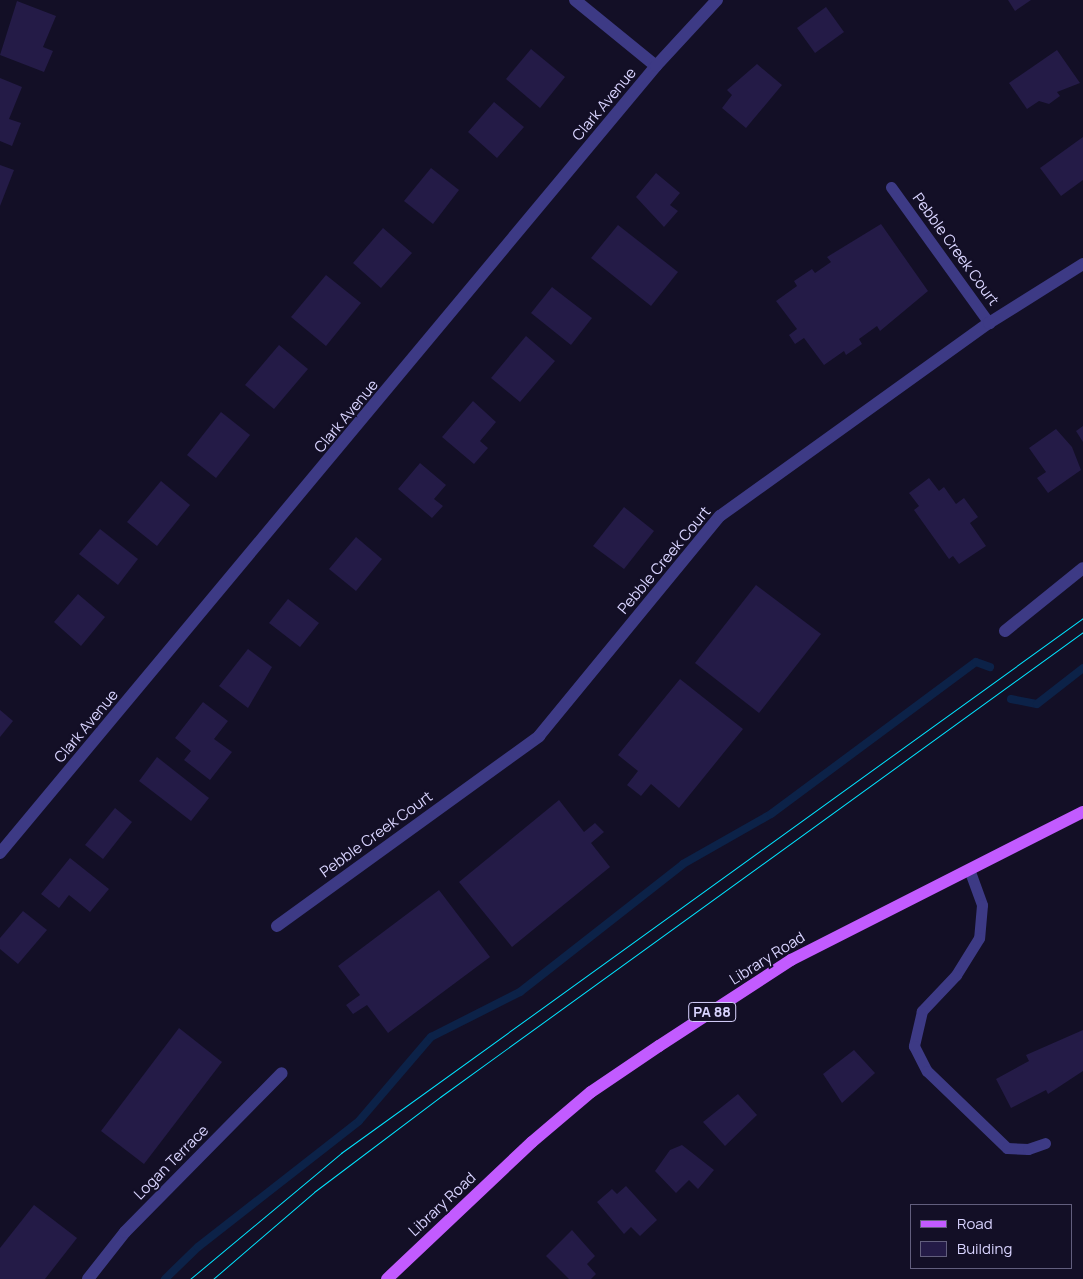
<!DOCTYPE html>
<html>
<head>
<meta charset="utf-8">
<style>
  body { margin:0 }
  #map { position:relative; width:1083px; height:1279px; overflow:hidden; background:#130f26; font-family:Manrope,sans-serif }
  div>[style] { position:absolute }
  .stream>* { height:8px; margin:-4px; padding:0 4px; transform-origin:4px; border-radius:4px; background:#0c2248 }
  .building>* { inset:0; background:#241b47 }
  .lane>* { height:11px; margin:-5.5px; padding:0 5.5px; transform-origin:5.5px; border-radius:5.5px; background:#3d3a85 }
  .street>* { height:12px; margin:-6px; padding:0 6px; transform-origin:6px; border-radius:6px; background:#3d3a85 }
  .primary>* { height:12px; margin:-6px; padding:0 6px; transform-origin:6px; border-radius:6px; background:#c25bff }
  .tram>* { height:1px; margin:-0.5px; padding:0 0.5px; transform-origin:0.5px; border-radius:0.5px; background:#00e5ff }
  span { translate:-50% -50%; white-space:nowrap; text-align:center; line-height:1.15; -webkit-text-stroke:4px #130f26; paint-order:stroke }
  .shield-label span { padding:1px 4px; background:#130f26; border:1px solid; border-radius:4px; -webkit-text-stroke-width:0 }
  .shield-label { font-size:14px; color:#d9d4ff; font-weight:700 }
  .street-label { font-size:15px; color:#d9d4ff }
  .legend { position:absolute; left:910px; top:1204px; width:162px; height:65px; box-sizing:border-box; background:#130f26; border:1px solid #625e7d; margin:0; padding:6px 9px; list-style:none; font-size:15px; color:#d9d4ff }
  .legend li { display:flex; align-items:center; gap:10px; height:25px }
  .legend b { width:25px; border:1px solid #625e7d }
</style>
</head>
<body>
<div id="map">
  <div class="stream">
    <i style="left:1011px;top:699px;width:26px;rotate:11deg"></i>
    <i style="left:1037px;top:704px;width:58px;rotate:-38deg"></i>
    <i style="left:165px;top:1279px;width:46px;rotate:-44.1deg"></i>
    <i style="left:198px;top:1247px;width:204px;rotate:-38deg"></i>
    <i style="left:359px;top:1121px;width:111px;rotate:-49.4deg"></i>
    <i style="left:431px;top:1037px;width:100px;rotate:-26.8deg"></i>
    <i style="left:520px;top:992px;width:207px;rotate:-38.1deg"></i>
    <i style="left:683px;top:864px;width:101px;rotate:-29.6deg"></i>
    <i style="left:771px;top:814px;width:255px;rotate:-36.6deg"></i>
    <i style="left:976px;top:662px;width:15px;rotate:20deg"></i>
  </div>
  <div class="building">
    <i style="clip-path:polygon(1008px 0,1031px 0,1015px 11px)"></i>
    <i style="clip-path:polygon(17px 1px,56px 16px,43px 47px,53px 51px,44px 72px,0 55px)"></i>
    <i style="clip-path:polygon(826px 7px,844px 32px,815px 53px,797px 28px)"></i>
    <i style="clip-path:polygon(531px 49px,565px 77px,540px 108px,506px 79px)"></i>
    <i style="clip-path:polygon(1057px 50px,1080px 83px,1057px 92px,1060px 96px,1049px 104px,1039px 101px,1027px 109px,1009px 83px)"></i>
    <i style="clip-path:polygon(757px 64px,782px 85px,746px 128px,722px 108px,732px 95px,727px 90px)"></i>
    <i style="clip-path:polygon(0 78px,22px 87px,9px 119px,21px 123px,12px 146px,0 141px)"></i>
    <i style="clip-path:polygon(494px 102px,524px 127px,497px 158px,468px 132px)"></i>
    <i style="clip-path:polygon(1083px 137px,1083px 180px,1061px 196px,1040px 168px)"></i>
    <i style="clip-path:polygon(0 165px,14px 170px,0 206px)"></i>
    <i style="clip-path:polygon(431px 168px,459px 190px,433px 224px,404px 201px)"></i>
    <i style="clip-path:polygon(656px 173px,680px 193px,670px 205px,678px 211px,664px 227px,636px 197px)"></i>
    <i style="clip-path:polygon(881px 224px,928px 291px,880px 331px,877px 326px,859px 339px,862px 344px,846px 355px,844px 351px,824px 365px,804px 338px,795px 344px,789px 335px,797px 329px,776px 301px,797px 286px,794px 281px,812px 269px,815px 273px,831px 262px,827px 257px)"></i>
    <i style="clip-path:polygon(618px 225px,678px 272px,651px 306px,591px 258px)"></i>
    <i style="clip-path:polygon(383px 228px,412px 253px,381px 288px,353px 263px)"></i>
    <i style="clip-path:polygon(326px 275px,361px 303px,326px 346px,291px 317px)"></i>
    <i style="clip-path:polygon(552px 287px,592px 318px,571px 345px,531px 313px)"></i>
    <i style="clip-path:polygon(526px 336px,555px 361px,520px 402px,491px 378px)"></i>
    <i style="clip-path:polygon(279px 345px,308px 369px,274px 409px,245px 385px)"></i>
    <i style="clip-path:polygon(473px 401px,496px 422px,480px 441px,488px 448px,474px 464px,442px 437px)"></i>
    <i style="clip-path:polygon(221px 412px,250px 435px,216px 478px,187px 455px)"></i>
    <i style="clip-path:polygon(1083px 426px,1083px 442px,1076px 431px)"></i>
    <i style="clip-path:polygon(1056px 429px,1072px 447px,1081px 470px,1048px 493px,1037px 478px,1046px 472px,1029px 448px)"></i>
    <i style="clip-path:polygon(420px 463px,446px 485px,434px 499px,443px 506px,432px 518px,398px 489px)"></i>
    <i style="clip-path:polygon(929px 478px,939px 491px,944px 487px,956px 504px,964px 498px,978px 517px,970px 523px,986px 546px,959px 564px,953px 556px,949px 559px,914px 510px,919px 506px,909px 493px)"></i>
    <i style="clip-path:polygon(161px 481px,190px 505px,157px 546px,127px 522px)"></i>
    <i style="clip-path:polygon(624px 507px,654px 531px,624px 569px,593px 546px)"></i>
    <i style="clip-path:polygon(100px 529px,138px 559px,118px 585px,79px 554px)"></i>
    <i style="clip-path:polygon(356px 537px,382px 559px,356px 591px,329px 569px)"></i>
    <i style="clip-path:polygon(756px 585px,821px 634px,759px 713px,695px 663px)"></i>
    <i style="clip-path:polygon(78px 594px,105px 617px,81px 646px,54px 622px)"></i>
    <i style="clip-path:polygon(288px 599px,319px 623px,300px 647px,269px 623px)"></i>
    <i style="clip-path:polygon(248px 649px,272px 667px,248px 708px,219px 686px)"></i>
    <i style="clip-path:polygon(680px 679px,743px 729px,679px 808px,651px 784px,641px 796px,627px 785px,638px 771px,618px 755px)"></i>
    <i style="clip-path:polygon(203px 702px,228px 721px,214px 739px,232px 752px,210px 780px,184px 760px,191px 751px,175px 738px)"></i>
    <i style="clip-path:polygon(0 710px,13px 721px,0 737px)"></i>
    <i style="clip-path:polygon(157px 757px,209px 798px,191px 821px,139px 781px)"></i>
    <i style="clip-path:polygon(559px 800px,584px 832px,595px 823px,604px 832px,591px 843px,610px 867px,512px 947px,459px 882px)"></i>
    <i style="clip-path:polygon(115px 808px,132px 822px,103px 859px,85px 845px)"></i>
    <i style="clip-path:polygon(70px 858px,109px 889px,90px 912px,69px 895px,59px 908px,41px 894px)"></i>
    <i style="clip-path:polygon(439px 890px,490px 957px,388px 1033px,367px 1005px,353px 1014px,346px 1005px,360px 995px,338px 966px)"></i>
    <i style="clip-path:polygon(23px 911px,47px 930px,18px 964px,0 949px,0 938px)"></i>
    <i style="clip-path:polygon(179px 1028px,222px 1062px,144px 1164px,101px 1131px)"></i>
    <i style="clip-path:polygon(1083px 1030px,1083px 1071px,1048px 1094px,1046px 1090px,1011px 1108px,996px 1079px,1029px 1061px,1026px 1055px)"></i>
    <i style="clip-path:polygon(854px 1050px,875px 1073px,842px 1103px,823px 1074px)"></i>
    <i style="clip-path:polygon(738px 1094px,757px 1115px,725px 1146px,703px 1122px)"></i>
    <i style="clip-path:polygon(682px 1145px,714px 1170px,698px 1189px,689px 1180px,676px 1193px,655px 1171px,670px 1150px)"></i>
    <i style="clip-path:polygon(626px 1186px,657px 1220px,640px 1236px,631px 1227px,624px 1234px,597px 1202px,612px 1189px,617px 1194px)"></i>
    <i style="clip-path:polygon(34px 1205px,77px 1238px,45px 1279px,0 1279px,0 1248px)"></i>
    <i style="clip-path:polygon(572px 1230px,595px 1256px,587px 1264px,596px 1274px,591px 1279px,569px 1279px,546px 1256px)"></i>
  </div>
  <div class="lane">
    <i style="left:891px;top:187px;width:168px;rotate:54.2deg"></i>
    <i style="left:969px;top:869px;width:38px;rotate:70deg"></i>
    <i style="left:982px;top:905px;width:33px;rotate:95deg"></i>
    <i style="left:979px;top:938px;width:44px;rotate:121.9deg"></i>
    <i style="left:956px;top:975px;width:50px;rotate:133.4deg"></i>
    <i style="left:922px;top:1011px;width:36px;rotate:103deg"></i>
    <i style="left:914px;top:1046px;width:28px;rotate:63deg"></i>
    <i style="left:927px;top:1071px;width:111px;rotate:43.9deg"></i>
    <i style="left:1007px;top:1148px;width:21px;rotate:3deg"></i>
    <i style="left:1028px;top:1149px;width:18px;rotate:-19deg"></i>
  </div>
  <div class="street">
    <i style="left:575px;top:0;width:104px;rotate:39.2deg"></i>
    <i style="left:1005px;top:631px;width:100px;rotate:-38.9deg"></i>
    <i style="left:0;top:853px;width:1025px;rotate:-50.19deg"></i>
    <i style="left:656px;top:66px;width:90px;rotate:-47.3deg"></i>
    <i style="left:277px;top:926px;width:324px;rotate:-35.9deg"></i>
    <i style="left:539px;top:736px;width:285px;rotate:-50.6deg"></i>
    <i style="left:720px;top:516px;width:331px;rotate:-35.7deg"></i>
    <i style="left:989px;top:323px;width:111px;rotate:-32.1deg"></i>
    <i style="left:88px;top:1279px;width:60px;rotate:-51.8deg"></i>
    <i style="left:125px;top:1232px;width:223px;rotate:-45.4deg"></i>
  </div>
  <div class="primary">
    <i style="left:387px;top:1279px;width:199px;rotate:-43.4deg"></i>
    <i style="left:532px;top:1142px;width:77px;rotate:-40.3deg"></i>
    <i style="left:591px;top:1092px;width:82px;rotate:-34.1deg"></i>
    <i style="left:659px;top:1046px;width:158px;rotate:-33.1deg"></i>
    <i style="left:791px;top:960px;width:327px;rotate:-26.9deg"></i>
  </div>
  <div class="tram">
    <i style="left:190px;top:1279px;width:197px;rotate:-39.8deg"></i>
    <i style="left:341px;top:1153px;width:915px;rotate:-35.79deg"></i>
    <i style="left:213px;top:1279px;width:133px;rotate:-40.7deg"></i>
    <i style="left:314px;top:1192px;width:158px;rotate:-37deg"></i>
    <i style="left:440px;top:1097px;width:794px;rotate:-35.87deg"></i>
  </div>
  <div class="shield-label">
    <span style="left:712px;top:1012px">PA 88</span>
  </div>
  <div class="street-label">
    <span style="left:604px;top:104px;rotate:-50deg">Clark Avenue</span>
    <span style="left:956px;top:249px;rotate:54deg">Pebble Creek Court</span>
    <span style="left:346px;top:416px;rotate:-50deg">Clark Avenue</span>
    <span style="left:664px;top:560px;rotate:-50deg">Pebble Creek Court</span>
    <span style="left:86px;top:726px;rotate:-50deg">Clark Avenue</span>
    <span style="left:376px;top:834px;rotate:-36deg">Pebble Creek Court</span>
    <span style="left:767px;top:958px;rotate:-32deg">Library Road</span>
    <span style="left:171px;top:1162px;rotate:-45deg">Logan Terrace</span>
    <span style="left:442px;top:1204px;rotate:-43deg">Library Road</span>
  </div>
  <ul class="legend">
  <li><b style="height:6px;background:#c25bff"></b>Road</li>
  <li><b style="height:14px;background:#241b47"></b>Building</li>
  </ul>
</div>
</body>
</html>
